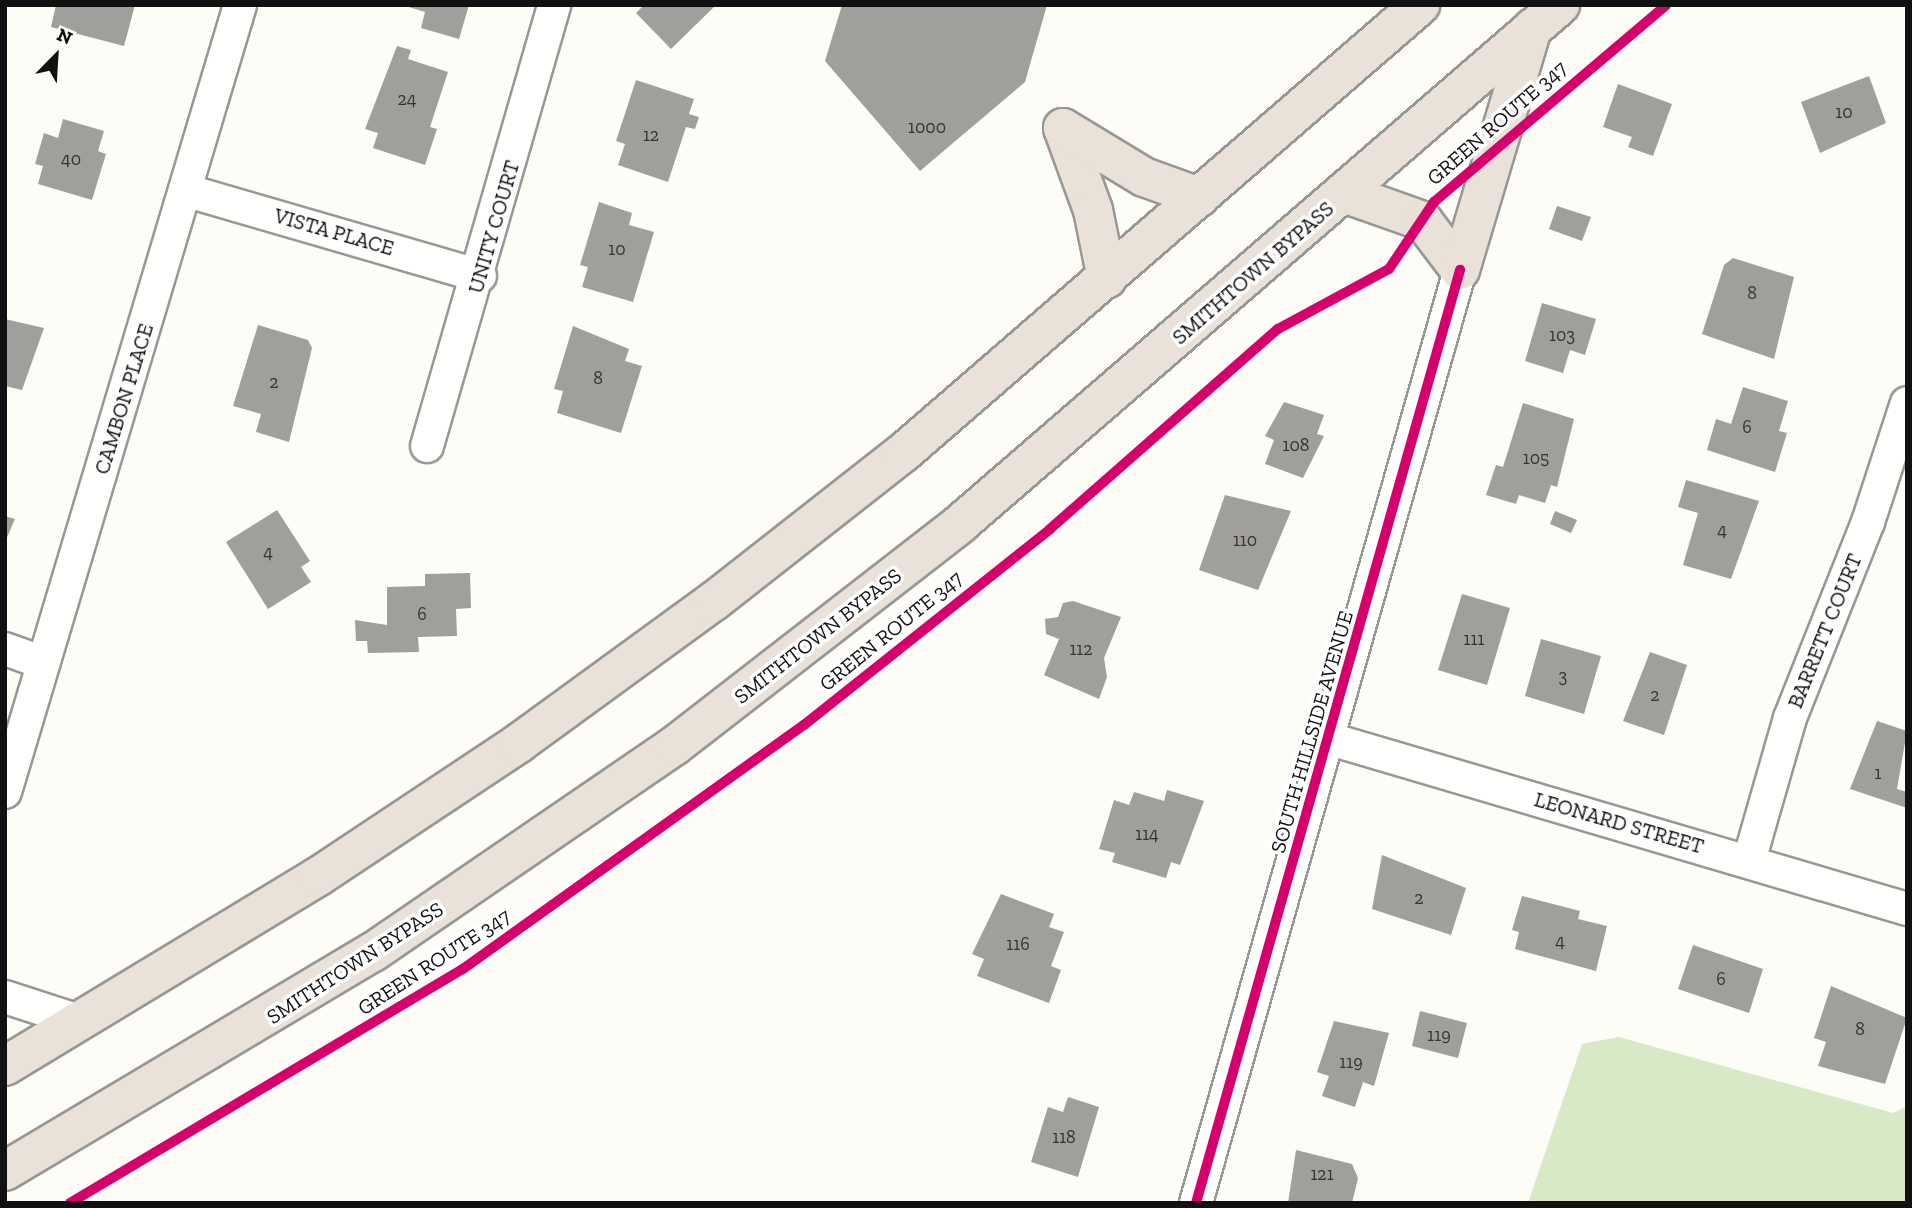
<!DOCTYPE html>
<html>
<head>
<meta charset="utf-8">
<style>
  body { margin:0 }
  #map { position:relative; width:1912px; height:1208px; overflow:hidden; background:#fdfcf7; font-family:"Zilla Slab",serif }
  div>[style] { position:absolute }
  .forest>* { inset:0; background:#d8eac5 }
  .building>* { inset:0; background:#a19f9c }
  .roads { filter:drop-shadow(2px 0 #979795) drop-shadow(-2px 0 #979795) drop-shadow(0 2px #979795) drop-shadow(0 -2px #979795) }
  .street>* { height:32px; margin:-16px; padding:0 16px; transform-origin:16px; border-radius:16px; background:#fffffe }
  .highway>* { height:38px; margin:-19px; padding:0 19px; transform-origin:19px; border-radius:19px; background:#eae1d8 }
  .cycleway>* { height:10px; margin:-5px; padding:0 5px; transform-origin:5px; border-radius:5px; background:#d6006c }
  span { translate:-50% -50%; white-space:nowrap; text-align:center; line-height:1.15; -webkit-text-stroke:7px #fff; paint-order:stroke }
  .number-label { font-size:18px; color:#353434 }
  .number-label span { -webkit-text-stroke-width:0 }
  .street-label { font-size:21px; color:#111 }
  .frame { position:absolute; inset:0; border:7px solid #111; pointer-events:none }
  .north { position:absolute; left:21px; top:21px; width:70px; height:70px; -webkit-text-stroke:5px #fff; paint-order:stroke; rotate:24deg; font-size:19px; font-weight:700; line-height:28px; text-align:center; color:#111 }
  .north::after { content:''; display:block; margin:auto; width:24px; height:32px; background:#111; clip-path:polygon(50% 0,100% 100%,50% 72%,0 100%) }
</style>
</head>
<body>
<div id="map">
  <div class="forest">
    <i style="clip-path:polygon(1619px 1037px,1893px 1113px,1907px 1106px,1907px 1203px,1528px 1203px,1582px 1044px)"></i>
  </div>
  <div class="building">
    <i style="clip-path:polygon(56px 5px,135px 5px,124px 46px,51px 27px)"></i>
    <i style="clip-path:polygon(402px 5px,469px 5px,459px 39px,421px 28px,425px 12px)"></i>
    <i style="clip-path:polygon(644px 5px,716px 5px,671px 49px,636px 13px)"></i>
    <i style="clip-path:polygon(842px 5px,1047px 5px,1025px 82px,920px 171px,825px 61px)"></i>
    <i style="clip-path:polygon(397px 46px,411px 50px,408px 59px,448px 72px,430px 127px,437px 129px,425px 165px,373px 148px,378px 133px,365px 129px)"></i>
    <i style="clip-path:polygon(1869px 76px,1886px 123px,1820px 153px,1801px 102px)"></i>
    <i style="clip-path:polygon(636px 80px,694px 99px,689px 114px,699px 117px,695px 129px,686px 127px,668px 182px,618px 165px,625px 144px,616px 141px)"></i>
    <i style="clip-path:polygon(1618px 84px,1672px 104px,1653px 156px,1628px 147px,1632px 137px,1603px 127px)"></i>
    <i style="clip-path:polygon(63px 119px,104px 131px,98px 151px,106px 154px,92px 200px,38px 184px,43px 166px,35px 164px,44px 133px,58px 138px)"></i>
    <i style="clip-path:polygon(599px 202px,632px 213px,629px 225px,654px 232px,633px 302px,582px 287px,588px 267px,580px 265px)"></i>
    <i style="clip-path:polygon(1557px 206px,1591px 217px,1582px 241px,1549px 229px)"></i>
    <i style="clip-path:polygon(1733px 258px,1794px 277px,1774px 359px,1702px 334px,1724px 265px)"></i>
    <i style="clip-path:polygon(1542px 303px,1596px 319px,1585px 355px,1570px 350px,1563px 373px,1525px 361px)"></i>
    <i style="clip-path:polygon(5px 319px,44px 328px,22px 390px,5px 386px)"></i>
    <i style="clip-path:polygon(258px 325px,308px 340px,312px 348px,289px 442px,256px 432px,261px 414px,233px 406px)"></i>
    <i style="clip-path:polygon(573px 326px,629px 349px,625px 361px,642px 366px,621px 433px,557px 413px,563px 391px,554px 389px)"></i>
    <i style="clip-path:polygon(1743px 387px,1788px 401px,1779px 431px,1787px 433px,1775px 472px,1707px 450px,1716px 419px,1731px 424px)"></i>
    <i style="clip-path:polygon(1284px 402px,1324px 415px,1317px 434px,1324px 436px,1303px 478px,1265px 464px,1274px 440px,1265px 436px)"></i>
    <i style="clip-path:polygon(1523px 403px,1574px 419px,1557px 487px,1551px 485px,1545px 503px,1519px 495px,1516px 504px,1486px 495px,1496px 465px,1503px 467px)"></i>
    <i style="clip-path:polygon(1686px 480px,1759px 501px,1731px 579px,1683px 565px,1698px 513px,1678px 507px)"></i>
    <i style="clip-path:polygon(1225px 495px,1291px 511px,1258px 590px,1199px 570px)"></i>
    <i style="clip-path:polygon(277px 510px,310px 561px,301px 567px,311px 582px,268px 609px,226px 542px)"></i>
    <i style="clip-path:polygon(1555px 511px,1577px 520px,1571px 533px,1550px 524px)"></i>
    <i style="clip-path:polygon(5px 516px,15px 519px,5px 542px)"></i>
    <i style="clip-path:polygon(470px 573px,471px 608px,456px 609px,457px 636px,418px 637px,419px 652px,368px 653px,367px 641px,356px 641px,355px 620px,387px 625px,387px 587px,425px 586px,425px 574px)"></i>
    <i style="clip-path:polygon(1462px 594px,1510px 608px,1487px 685px,1438px 670px)"></i>
    <i style="clip-path:polygon(1073px 601px,1121px 617px,1104px 658px,1107px 677px,1099px 699px,1044px 675px,1059px 639px,1046px 634px,1045px 619px,1058px 617px,1063px 603px)"></i>
    <i style="clip-path:polygon(1541px 639px,1601px 656px,1584px 714px,1525px 696px)"></i>
    <i style="clip-path:polygon(1650px 652px,1687px 665px,1664px 735px,1623px 721px)"></i>
    <i style="clip-path:polygon(1877px 721px,1907px 731px,1897px 789px,1907px 792px,1907px 808px,1850px 789px)"></i>
    <i style="clip-path:polygon(1167px 790px,1204px 801px,1180px 865px,1171px 862px,1166px 878px,1112px 862px,1115px 853px,1099px 849px,1114px 800px,1129px 805px,1134px 792px,1164px 801px)"></i>
    <i style="clip-path:polygon(1382px 855px,1466px 888px,1451px 935px,1372px 909px)"></i>
    <i style="clip-path:polygon(1001px 894px,1054px 914px,1049px 927px,1064px 932px,1051px 966px,1061px 970px,1049px 1003px,977px 976px,984px 959px,972px 954px)"></i>
    <i style="clip-path:polygon(1522px 896px,1580px 911px,1578px 919px,1607px 926px,1596px 971px,1515px 949px,1519px 932px,1512px 930px)"></i>
    <i style="clip-path:polygon(1693px 945px,1763px 969px,1749px 1013px,1678px 989px)"></i>
    <i style="clip-path:polygon(1831px 986px,1907px 1018px,1885px 1084px,1818px 1066px,1826px 1042px,1814px 1038px)"></i>
    <i style="clip-path:polygon(1420px 1011px,1467px 1023px,1458px 1058px,1412px 1046px)"></i>
    <i style="clip-path:polygon(1334px 1021px,1389px 1033px,1374px 1086px,1363px 1082px,1355px 1107px,1322px 1096px,1329px 1076px,1317px 1072px)"></i>
    <i style="clip-path:polygon(1068px 1097px,1099px 1107px,1078px 1177px,1031px 1162px,1048px 1107px,1063px 1112px)"></i>
    <i style="clip-path:polygon(1296px 1150px,1352px 1164px,1358px 1178px,1352px 1203px,1288px 1203px)"></i>
  </div>
  <div class="roads">
    <div class="street">
      <i style="left:188px;top:191px;width:304px;rotate:16.2deg"></i>
      <i style="left:427px;top:446px;width:459px;rotate:-73.9deg"></i>
      <i style="left:5px;top:649px;width:41px;rotate:19.7deg"></i>
      <i style="left:1330px;top:739px;width:602px;rotate:16.42deg"></i>
      <i style="left:5px;top:792px;width:821px;rotate:-73.37deg"></i>
      <i style="left:1749px;top:861px;width:149px;rotate:-74deg"></i>
      <i style="left:1790px;top:718px;width:211px;rotate:-68.3deg"></i>
      <i style="left:1868px;top:522px;width:125px;rotate:-71.9deg"></i>
      <i style="left:5px;top:997px;width:81px;rotate:18deg"></i>
      <i style="left:1196px;top:1203px;width:970px;rotate:-74.2deg"></i>
    </div>
    <div class="highway">
      <i style="left:1063px;top:128px;width:87px;rotate:69.9deg"></i>
      <i style="left:1093px;top:210px;width:70px;rotate:78.5deg"></i>
      <i style="left:1063px;top:128px;width:95px;rotate:31.2deg"></i>
      <i style="left:1144px;top:177px;width:59px;rotate:20deg"></i>
      <i style="left:1344px;top:193px;width:84px;rotate:19.5deg"></i>
      <i style="left:1423px;top:221px;width:61px;rotate:52.9deg"></i>
      <i style="left:1460px;top:270px;width:252px;rotate:-73.4deg"></i>
      <i style="left:5px;top:1066px;width:367px;rotate:-31.2deg"></i>
      <i style="left:319px;top:876px;width:240px;rotate:-33.6deg"></i>
      <i style="left:519px;top:743px;width:241px;rotate:-36.1deg"></i>
      <i style="left:714px;top:601px;width:241px;rotate:-38.1deg"></i>
      <i style="left:904px;top:452px;width:683px;rotate:-40.9deg"></i>
      <i style="left:5px;top:1171px;width:428px;rotate:-30.8deg"></i>
      <i style="left:373px;top:952px;width:365px;rotate:-34.4deg"></i>
      <i style="left:674px;top:746px;width:363px;rotate:-37.8deg"></i>
      <i style="left:961px;top:523px;width:792px;rotate:-40.85deg"></i>
    </div>
  </div>
  <div class="cycleway">
    <i style="left:70px;top:1203px;width:457px;rotate:-30.8deg"></i>
    <i style="left:463px;top:969px;width:419px;rotate:-35.6deg"></i>
    <i style="left:804px;top:725px;width:315px;rotate:-38.5deg"></i>
    <i style="left:1050px;top:529px;width:303px;rotate:-41.3deg"></i>
    <i style="left:1278px;top:329px;width:126px;rotate:-28.4deg"></i>
    <i style="left:1389px;top:269px;width:81px;rotate:-56.1deg"></i>
    <i style="left:1434px;top:202px;width:304px;rotate:-40.3deg"></i>
    <i style="left:1196px;top:1203px;width:970px;rotate:-74.2deg"></i>
  </div>
  <div class="number-label">
    <span style="left:407px;top:99px">24</span>
    <span style="left:1844px;top:112px">10</span>
    <span style="left:927px;top:127px">1000</span>
    <span style="left:651px;top:135px">12</span>
    <span style="left:71px;top:159px">40</span>
    <span style="left:617px;top:249px">10</span>
    <span style="left:1752px;top:293px">8</span>
    <span style="left:1562px;top:335px">103</span>
    <span style="left:598px;top:378px">8</span>
    <span style="left:274px;top:382px">2</span>
    <span style="left:1747px;top:427px">6</span>
    <span style="left:1296px;top:445px">108</span>
    <span style="left:1536px;top:458px">105</span>
    <span style="left:1722px;top:530px">4</span>
    <span style="left:1245px;top:540px">110</span>
    <span style="left:268px;top:552px">4</span>
    <span style="left:422px;top:614px">6</span>
    <span style="left:1474px;top:639px">111</span>
    <span style="left:1081px;top:649px">112</span>
    <span style="left:1563px;top:676px">3</span>
    <span style="left:1655px;top:695px">2</span>
    <span style="left:1878px;top:773px">1</span>
    <span style="left:1147px;top:834px">114</span>
    <span style="left:1419px;top:898px">2</span>
    <span style="left:1560px;top:941px">4</span>
    <span style="left:1018px;top:944px">116</span>
    <span style="left:1721px;top:979px">6</span>
    <span style="left:1860px;top:1029px">8</span>
    <span style="left:1439px;top:1035px">119</span>
    <span style="left:1351px;top:1062px">119</span>
    <span style="left:1064px;top:1137px">118</span>
    <span style="left:1322px;top:1174px">121</span>
  </div>
  <div class="street-label">
    <span style="left:1497px;top:123px;rotate:-41deg">GREEN ROUTE 347</span>
    <span style="left:494px;top:227px;rotate:-74deg">UNITY COURT</span>
    <span style="left:334px;top:232px;rotate:16deg">VISTA PLACE</span>
    <span style="left:1253px;top:273px;rotate:-41deg">SMITHTOWN BYPASS</span>
    <span style="left:124px;top:399px;rotate:-73deg">CAMBON PLACE</span>
    <span style="left:891px;top:631px;rotate:-39deg">GREEN ROUTE 347</span>
    <span style="left:1825px;top:631px;rotate:-68deg">BARRETT COURT</span>
    <span style="left:818px;top:636px;rotate:-38deg">SMITHTOWN BYPASS</span>
    <span style="left:1312px;top:732px;rotate:-74deg">SOUTH HILLSIDE AVENUE</span>
    <span style="left:1619px;top:823px;rotate:16deg">LEONARD STREET</span>
    <span style="left:434px;top:962px;rotate:-33deg">GREEN ROUTE 347</span>
    <span style="left:355px;top:963px;rotate:-33deg">SMITHTOWN BYPASS</span>
  </div>
  <div class="frame"></div>
  <div class="north">N</div>
</div>
</body>
</html>
